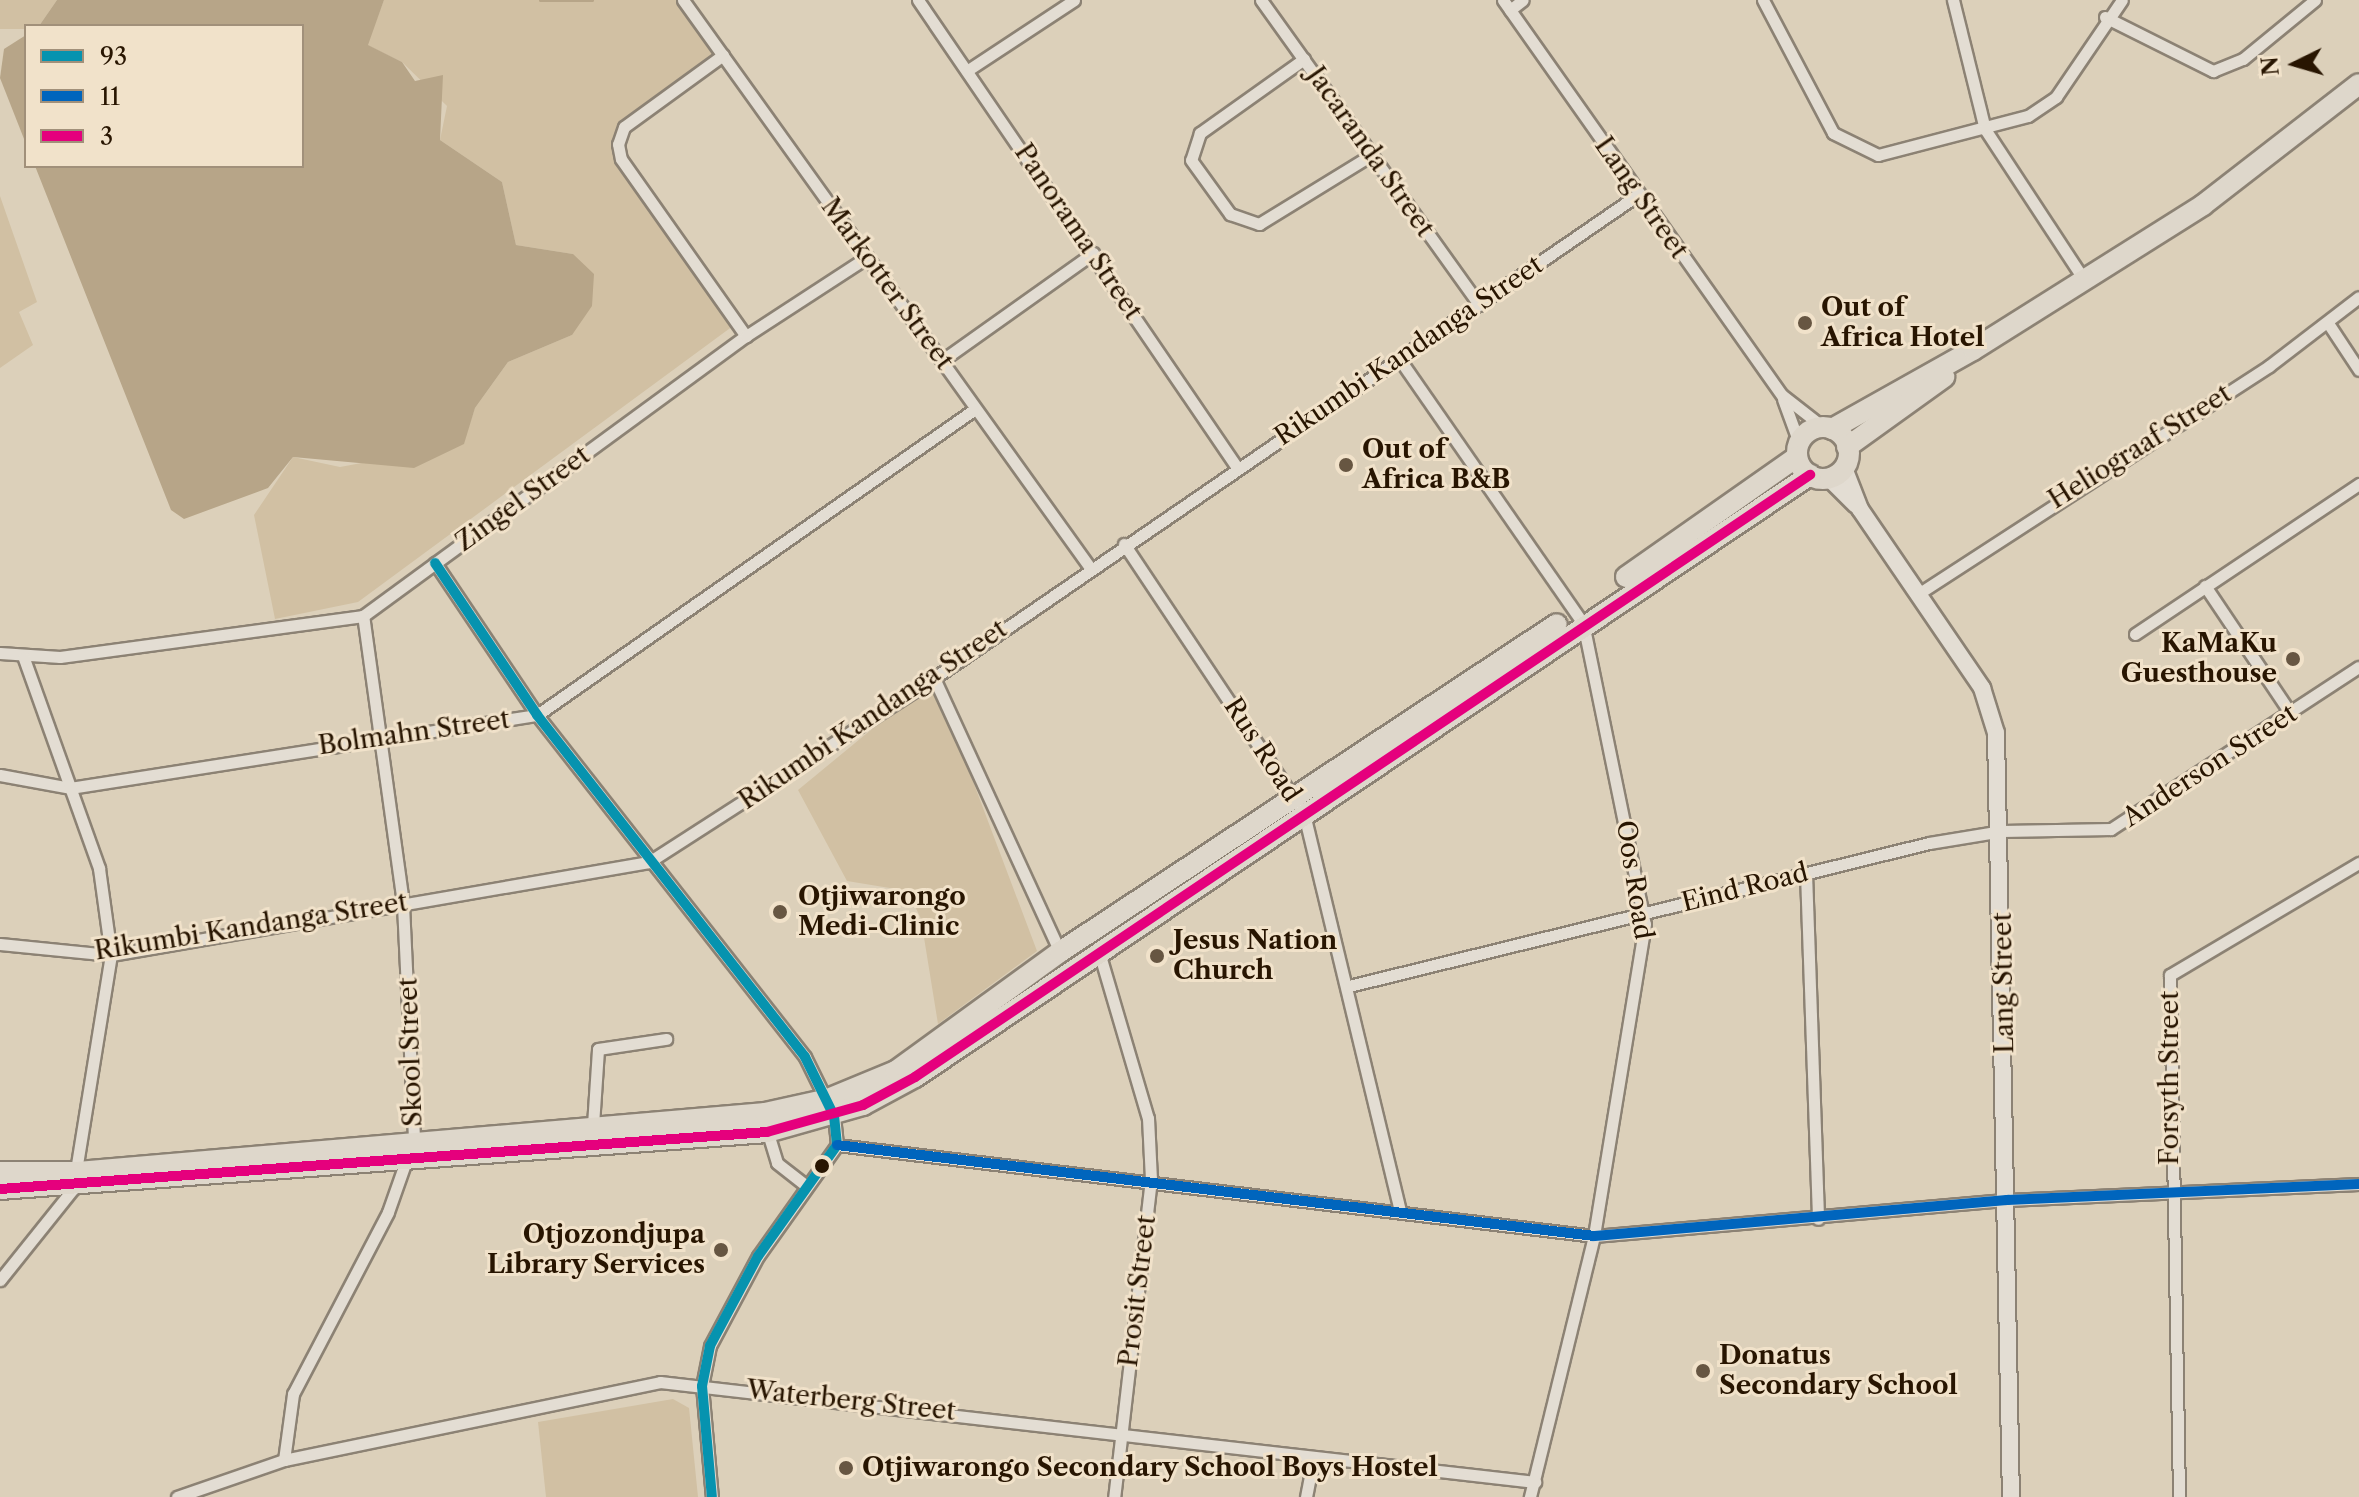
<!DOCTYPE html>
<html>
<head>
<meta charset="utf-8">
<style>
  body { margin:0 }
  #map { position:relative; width:2359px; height:1497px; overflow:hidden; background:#dcd0ba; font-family:"Libre Caslon Text",serif }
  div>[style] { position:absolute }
  .green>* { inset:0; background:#d1c0a3 }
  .water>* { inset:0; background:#b7a588 }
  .stream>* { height:3px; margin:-1.5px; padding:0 1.5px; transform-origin:1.5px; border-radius:1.5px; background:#b7a588 }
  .roads { filter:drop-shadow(2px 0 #8c8274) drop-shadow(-2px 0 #8c8274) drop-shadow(0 2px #8c8274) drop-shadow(0 -2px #8c8274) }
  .street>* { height:11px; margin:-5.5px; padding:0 5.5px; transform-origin:5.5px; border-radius:5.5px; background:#e3ddd3 }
  .secondary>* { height:16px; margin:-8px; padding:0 8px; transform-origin:8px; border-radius:8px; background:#e3ddd3 }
  .highway>* { height:20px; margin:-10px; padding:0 10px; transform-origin:10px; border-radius:10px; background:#ded7cb }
  .highway>.ring { margin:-10px; padding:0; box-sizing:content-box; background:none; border:20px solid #ded7cb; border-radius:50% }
  .bus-1>* { height:10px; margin:-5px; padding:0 5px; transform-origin:5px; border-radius:5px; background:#0693af }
  .bus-2>* { height:10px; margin:-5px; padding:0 5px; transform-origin:5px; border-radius:5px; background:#0065bd }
  .bus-3>* { height:10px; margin:-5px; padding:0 5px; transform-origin:5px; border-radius:5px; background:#e5007d }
  .dots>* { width:22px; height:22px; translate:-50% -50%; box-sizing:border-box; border:4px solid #f1e2ca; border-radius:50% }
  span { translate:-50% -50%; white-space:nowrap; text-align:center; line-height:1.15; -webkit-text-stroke:6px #f1e2ca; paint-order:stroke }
  .street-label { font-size:26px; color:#281501 }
  .poi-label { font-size:26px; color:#281501; font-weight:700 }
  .left { translate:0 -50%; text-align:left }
  .right { translate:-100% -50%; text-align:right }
  .legend { position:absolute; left:24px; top:24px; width:280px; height:144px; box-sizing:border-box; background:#f1e2ca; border:2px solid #a1907a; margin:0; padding:10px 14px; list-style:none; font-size:24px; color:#281501 }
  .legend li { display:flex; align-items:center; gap:16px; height:40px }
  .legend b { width:40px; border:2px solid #a1907a }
  .north { position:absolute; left:2255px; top:24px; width:80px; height:80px; -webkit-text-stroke:6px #f1e2ca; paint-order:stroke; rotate:265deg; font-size:22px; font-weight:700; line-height:32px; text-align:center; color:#281501 }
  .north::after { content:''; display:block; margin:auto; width:28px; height:36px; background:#281501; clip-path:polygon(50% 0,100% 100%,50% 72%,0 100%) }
</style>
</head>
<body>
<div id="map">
  <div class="green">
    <i style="clip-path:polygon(0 0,57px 0,39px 26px,26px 29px,0 29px)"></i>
    <i style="clip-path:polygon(384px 0,683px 0,723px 55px,624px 127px,621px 159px,737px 323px,358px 602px,275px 619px,254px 515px,293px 457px,340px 467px,463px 444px,475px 408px,508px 362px,572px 335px,573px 254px,516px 245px,502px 182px,440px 140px,447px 106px,402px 62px,367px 45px)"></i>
    <i style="clip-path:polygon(0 196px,37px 302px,19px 312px,33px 345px,0 368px)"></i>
    <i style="clip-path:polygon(934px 678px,1037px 951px,938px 1024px,921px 919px,908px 891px,847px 881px,798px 790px)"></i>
    <i style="clip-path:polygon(673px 1399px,689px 1408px,698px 1497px,546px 1497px,538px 1422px)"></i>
  </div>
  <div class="water">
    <i style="clip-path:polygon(57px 0,384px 0,368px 45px,402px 62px,415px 81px,443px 75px,440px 140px,502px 182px,516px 245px,573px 254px,594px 274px,592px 306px,572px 335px,508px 362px,475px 408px,464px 444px,414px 468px,293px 457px,268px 488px,184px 519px,171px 510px,35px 166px,302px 166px,302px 26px,39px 26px)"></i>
    <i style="clip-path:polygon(26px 35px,26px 144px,0 78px,4px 49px)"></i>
  </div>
  <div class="stream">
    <i style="left:540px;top:0;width:52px"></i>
  </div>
  <div class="roads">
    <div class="street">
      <i style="left:683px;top:0;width:700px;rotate:54.36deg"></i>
      <i style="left:918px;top:0;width:564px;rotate:55.69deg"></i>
      <i style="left:1261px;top:0;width:375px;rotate:54.4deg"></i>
      <i style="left:1503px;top:0;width:484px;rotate:54.8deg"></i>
      <i style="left:1782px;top:395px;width:52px;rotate:38deg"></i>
      <i style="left:1763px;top:0;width:150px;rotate:62.2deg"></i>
      <i style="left:1833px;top:133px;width:50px;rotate:26.1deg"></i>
      <i style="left:1878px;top:155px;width:155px;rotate:-14.6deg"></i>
      <i style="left:2028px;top:116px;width:34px;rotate:-34deg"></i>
      <i style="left:2056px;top:97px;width:117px;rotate:-55.8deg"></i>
      <i style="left:1953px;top:0;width:133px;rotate:76.1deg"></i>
      <i style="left:1985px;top:129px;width:182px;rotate:56.7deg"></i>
      <i style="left:1510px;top:10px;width:16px;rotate:-38deg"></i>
      <i style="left:2105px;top:17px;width:121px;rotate:26.6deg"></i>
      <i style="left:2213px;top:71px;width:32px;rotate:-22deg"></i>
      <i style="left:2243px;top:59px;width:93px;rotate:-39.3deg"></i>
      <i style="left:723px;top:55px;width:122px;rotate:144deg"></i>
      <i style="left:624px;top:127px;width:18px;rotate:109deg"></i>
      <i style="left:618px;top:144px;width:15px;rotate:79deg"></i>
      <i style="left:621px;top:159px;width:217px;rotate:54.8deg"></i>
      <i style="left:1304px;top:59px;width:128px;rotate:144.6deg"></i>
      <i style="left:1200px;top:133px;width:28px;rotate:108deg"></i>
      <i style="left:1191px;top:160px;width:67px;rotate:54.2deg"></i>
      <i style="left:1230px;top:214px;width:31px;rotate:19deg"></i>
      <i style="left:1259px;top:224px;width:132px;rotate:-31.6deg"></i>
      <i style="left:968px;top:70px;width:127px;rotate:-33.4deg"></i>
      <i style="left:2328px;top:323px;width:56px;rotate:56.6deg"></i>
      <i style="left:944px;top:359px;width:183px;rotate:-35.4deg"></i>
      <i style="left:1400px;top:360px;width:320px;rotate:55.2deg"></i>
      <i style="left:1583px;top:623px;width:307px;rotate:78.4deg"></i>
      <i style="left:1645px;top:924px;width:316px;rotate:99.3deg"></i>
      <i style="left:1594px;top:1236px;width:269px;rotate:103.8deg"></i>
      <i style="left:1783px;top:399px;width:47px;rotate:70deg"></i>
      <i style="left:1124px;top:544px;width:324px;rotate:56.3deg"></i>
      <i style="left:1304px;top:814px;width:409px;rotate:76.4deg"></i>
      <i style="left:435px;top:563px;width:183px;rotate:56.1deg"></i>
      <i style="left:537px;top:715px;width:434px;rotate:51.9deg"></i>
      <i style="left:805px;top:1057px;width:66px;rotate:63.8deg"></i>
      <i style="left:834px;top:1116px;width:29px;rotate:84deg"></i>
      <i style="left:837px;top:1145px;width:136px;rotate:125.4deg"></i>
      <i style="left:758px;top:1256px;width:102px;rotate:118.1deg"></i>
      <i style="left:710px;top:1346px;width:41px;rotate:101.3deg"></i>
      <i style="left:702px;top:1386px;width:111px;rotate:84.9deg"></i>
      <i style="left:2205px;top:586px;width:154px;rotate:56.1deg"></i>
      <i style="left:1918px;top:594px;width:419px;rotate:-33deg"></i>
      <i style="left:2269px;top:366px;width:113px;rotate:-37.5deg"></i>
      <i style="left:2135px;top:634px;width:270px;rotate:-33.8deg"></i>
      <i style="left:0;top:653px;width:60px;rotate:3.8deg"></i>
      <i style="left:60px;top:657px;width:306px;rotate:-7.7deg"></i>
      <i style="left:363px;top:616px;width:474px;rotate:-36.2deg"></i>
      <i style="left:746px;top:336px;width:145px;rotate:-33.1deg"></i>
      <i style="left:934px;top:678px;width:302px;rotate:65.3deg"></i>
      <i style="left:0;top:775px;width:71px;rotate:10.5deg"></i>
      <i style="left:70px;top:788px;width:473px;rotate:-8.9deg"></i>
      <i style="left:537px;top:715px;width:534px;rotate:-34.94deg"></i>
      <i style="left:1806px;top:873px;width:346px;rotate:88deg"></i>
      <i style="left:0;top:944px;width:112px;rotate:5.7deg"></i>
      <i style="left:111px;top:955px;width:546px;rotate:-9.81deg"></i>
      <i style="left:649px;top:862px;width:339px;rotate:-32.8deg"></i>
      <i style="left:934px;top:678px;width:855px;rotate:-34.47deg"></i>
      <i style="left:1099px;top:952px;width:173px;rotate:73.6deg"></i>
      <i style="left:1148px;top:1118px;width:61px;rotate:87.2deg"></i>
      <i style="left:1151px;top:1179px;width:320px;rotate:96.6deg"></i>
      <i style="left:1349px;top:986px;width:597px;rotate:-13.85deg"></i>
      <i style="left:1929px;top:843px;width:74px;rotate:-9.3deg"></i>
      <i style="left:2002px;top:831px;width:109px;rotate:-1.1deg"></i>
      <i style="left:2111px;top:829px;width:296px;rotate:-33.2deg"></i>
      <i style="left:593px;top:1125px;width:76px;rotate:-86.2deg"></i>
      <i style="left:598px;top:1049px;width:69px;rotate:-8.4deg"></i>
      <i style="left:767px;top:1130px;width:34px;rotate:73deg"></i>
      <i style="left:777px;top:1163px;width:36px;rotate:38deg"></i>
      <i style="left:837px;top:1145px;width:762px;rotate:6.85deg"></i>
      <i style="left:1594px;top:1236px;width:415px;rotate:-5deg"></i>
      <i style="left:2007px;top:1200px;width:352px;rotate:-2.6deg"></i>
      <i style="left:0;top:1280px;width:117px;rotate:-51.3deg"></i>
      <i style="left:73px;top:1189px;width:237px;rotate:-80.8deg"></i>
      <i style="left:111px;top:955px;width:88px;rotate:-97.9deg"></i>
      <i style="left:99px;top:868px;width:223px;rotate:-109.7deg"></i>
      <i style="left:284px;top:1460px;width:67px;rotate:-82.2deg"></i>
      <i style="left:293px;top:1394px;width:205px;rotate:-62.4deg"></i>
      <i style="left:388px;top:1212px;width:78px;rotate:-70.6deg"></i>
      <i style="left:414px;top:1138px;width:235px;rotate:-92.7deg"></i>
      <i style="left:403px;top:903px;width:290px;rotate:-97.9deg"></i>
      <i style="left:177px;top:1497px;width:113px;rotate:-19.1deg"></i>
      <i style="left:284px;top:1460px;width:384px;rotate:-11.7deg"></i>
      <i style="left:660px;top:1382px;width:881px;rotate:6.52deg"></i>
      <i style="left:1306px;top:1497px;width:38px;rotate:-79deg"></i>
      <i style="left:2179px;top:1497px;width:522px;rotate:-90.99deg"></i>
      <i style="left:2170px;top:975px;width:220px;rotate:-30.7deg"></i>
    </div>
    <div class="secondary">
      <i style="left:1844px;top:468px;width:44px;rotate:68.7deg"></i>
      <i style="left:1860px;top:509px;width:217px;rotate:55.7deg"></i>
      <i style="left:1982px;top:688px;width:47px;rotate:72.7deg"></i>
      <i style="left:1996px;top:733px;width:764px;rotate:88.88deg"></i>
      <i style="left:1829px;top:478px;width:38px;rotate:45deg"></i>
    </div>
    <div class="highway">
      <i class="ring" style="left:1797px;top:427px;width:32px;height:32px"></i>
      <i style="left:1832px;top:429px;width:162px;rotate:-29.3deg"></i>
      <i style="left:1973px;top:350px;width:272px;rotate:-32.2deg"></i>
      <i style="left:2203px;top:205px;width:197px;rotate:-37.8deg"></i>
      <i style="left:1847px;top:447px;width:120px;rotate:-35.8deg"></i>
      <i style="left:1626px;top:577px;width:209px;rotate:-35.1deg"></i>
      <i style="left:0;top:1172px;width:78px"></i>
      <i style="left:78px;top:1172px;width:690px;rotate:-4.91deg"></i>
      <i style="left:765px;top:1113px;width:65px;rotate:-12.5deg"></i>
      <i style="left:828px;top:1099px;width:74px;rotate:-22.4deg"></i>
      <i style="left:896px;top:1071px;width:203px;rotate:-36deg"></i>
      <i style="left:1060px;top:952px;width:595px;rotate:-33.42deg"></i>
      <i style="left:0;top:1189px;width:769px;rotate:-4.25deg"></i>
      <i style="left:767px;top:1132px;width:100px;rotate:-15.7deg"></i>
      <i style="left:863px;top:1105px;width:59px;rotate:-28.3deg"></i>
      <i style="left:915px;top:1077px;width:1079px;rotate:-33.93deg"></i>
    </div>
  </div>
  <div class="bus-1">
    <i style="left:435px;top:563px;width:183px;rotate:56.1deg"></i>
    <i style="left:537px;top:715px;width:434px;rotate:51.9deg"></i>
    <i style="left:805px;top:1057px;width:66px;rotate:63.8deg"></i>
    <i style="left:834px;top:1116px;width:29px;rotate:84deg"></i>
    <i style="left:837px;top:1145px;width:136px;rotate:125.4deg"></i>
    <i style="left:758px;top:1256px;width:102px;rotate:118.1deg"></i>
    <i style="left:710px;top:1346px;width:41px;rotate:101.3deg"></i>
    <i style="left:702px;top:1386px;width:111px;rotate:84.9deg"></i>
  </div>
  <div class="bus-2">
    <i style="left:837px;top:1145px;width:762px;rotate:6.85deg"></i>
    <i style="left:1594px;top:1236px;width:415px;rotate:-5deg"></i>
    <i style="left:2007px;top:1200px;width:352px;rotate:-2.6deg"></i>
  </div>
  <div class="bus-3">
    <i style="left:0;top:1189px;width:769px;rotate:-4.25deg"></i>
    <i style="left:767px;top:1132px;width:100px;rotate:-15.7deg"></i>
    <i style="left:863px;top:1105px;width:59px;rotate:-28.3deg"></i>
    <i style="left:915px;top:1077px;width:1079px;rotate:-33.93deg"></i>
  </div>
  <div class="dots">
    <i style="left:1805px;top:323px;background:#675642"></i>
    <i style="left:1346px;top:465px;background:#675642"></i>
    <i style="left:2293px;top:659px;background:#675642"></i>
    <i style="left:780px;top:912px;background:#675642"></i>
    <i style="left:1157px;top:956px;background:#675642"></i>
    <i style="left:822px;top:1166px;background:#281501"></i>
    <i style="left:721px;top:1250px;background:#675642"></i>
    <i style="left:1703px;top:1371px;background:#675642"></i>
    <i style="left:846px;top:1468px;background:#675642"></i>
  </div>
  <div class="street-label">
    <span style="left:1370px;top:152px;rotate:55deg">Jacaranda Street</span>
    <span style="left:1641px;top:198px;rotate:55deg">Lang Street</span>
    <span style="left:1078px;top:232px;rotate:56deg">Panorama Street</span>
    <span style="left:887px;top:284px;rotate:54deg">Markotter Street</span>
    <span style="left:1409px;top:351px;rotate:-34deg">Rikumbi Kandanga Street</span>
    <span style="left:2140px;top:447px;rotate:-32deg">Heliograaf Street</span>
    <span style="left:523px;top:499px;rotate:-36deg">Zingel Street</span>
    <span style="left:873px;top:715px;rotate:-34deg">Rikumbi Kandanga Street</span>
    <span style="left:414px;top:733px;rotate:-8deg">Bolmahn Street</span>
    <span style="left:1262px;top:750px;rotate:57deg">Rus Road</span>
    <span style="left:2210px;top:766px;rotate:-33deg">Anderson Street</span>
    <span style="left:1634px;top:880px;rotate:81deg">Oos Road</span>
    <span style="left:1745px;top:888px;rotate:-14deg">Eind Road</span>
    <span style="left:251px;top:927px;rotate:-9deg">Rikumbi Kandanga Street</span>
    <span style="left:2004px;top:983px;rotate:-91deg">Lang Street</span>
    <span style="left:411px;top:1052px;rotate:-92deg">Skool Street</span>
    <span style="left:2170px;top:1078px;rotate:-90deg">Forsyth Street</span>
    <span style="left:1138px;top:1291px;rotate:-83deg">Prosit Street</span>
    <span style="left:851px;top:1401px;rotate:6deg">Waterberg Street</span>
  </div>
  <div class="poi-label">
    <span class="left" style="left:1821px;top:323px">Out of<br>Africa Hotel</span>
    <span class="left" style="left:1362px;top:465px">Out of<br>Africa B&amp;B</span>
    <span class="right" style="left:2277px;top:659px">KaMaKu<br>Guesthouse</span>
    <span class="left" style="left:798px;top:912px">Otjiwarongo<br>Medi-Clinic</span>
    <span class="left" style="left:1173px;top:956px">Jesus Nation<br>Church</span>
    <span class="right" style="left:705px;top:1250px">Otjozondjupa<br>Library Services</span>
    <span class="left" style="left:1719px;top:1371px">Donatus<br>Secondary School</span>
    <span class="left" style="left:862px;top:1468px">Otjiwarongo Secondary School Boys Hostel</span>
  </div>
  <ul class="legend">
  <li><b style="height:10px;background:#0693af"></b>93</li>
  <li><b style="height:10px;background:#0065bd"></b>11</li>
  <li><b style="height:10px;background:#e5007d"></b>3</li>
  </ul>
  <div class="north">N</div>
</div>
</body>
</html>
